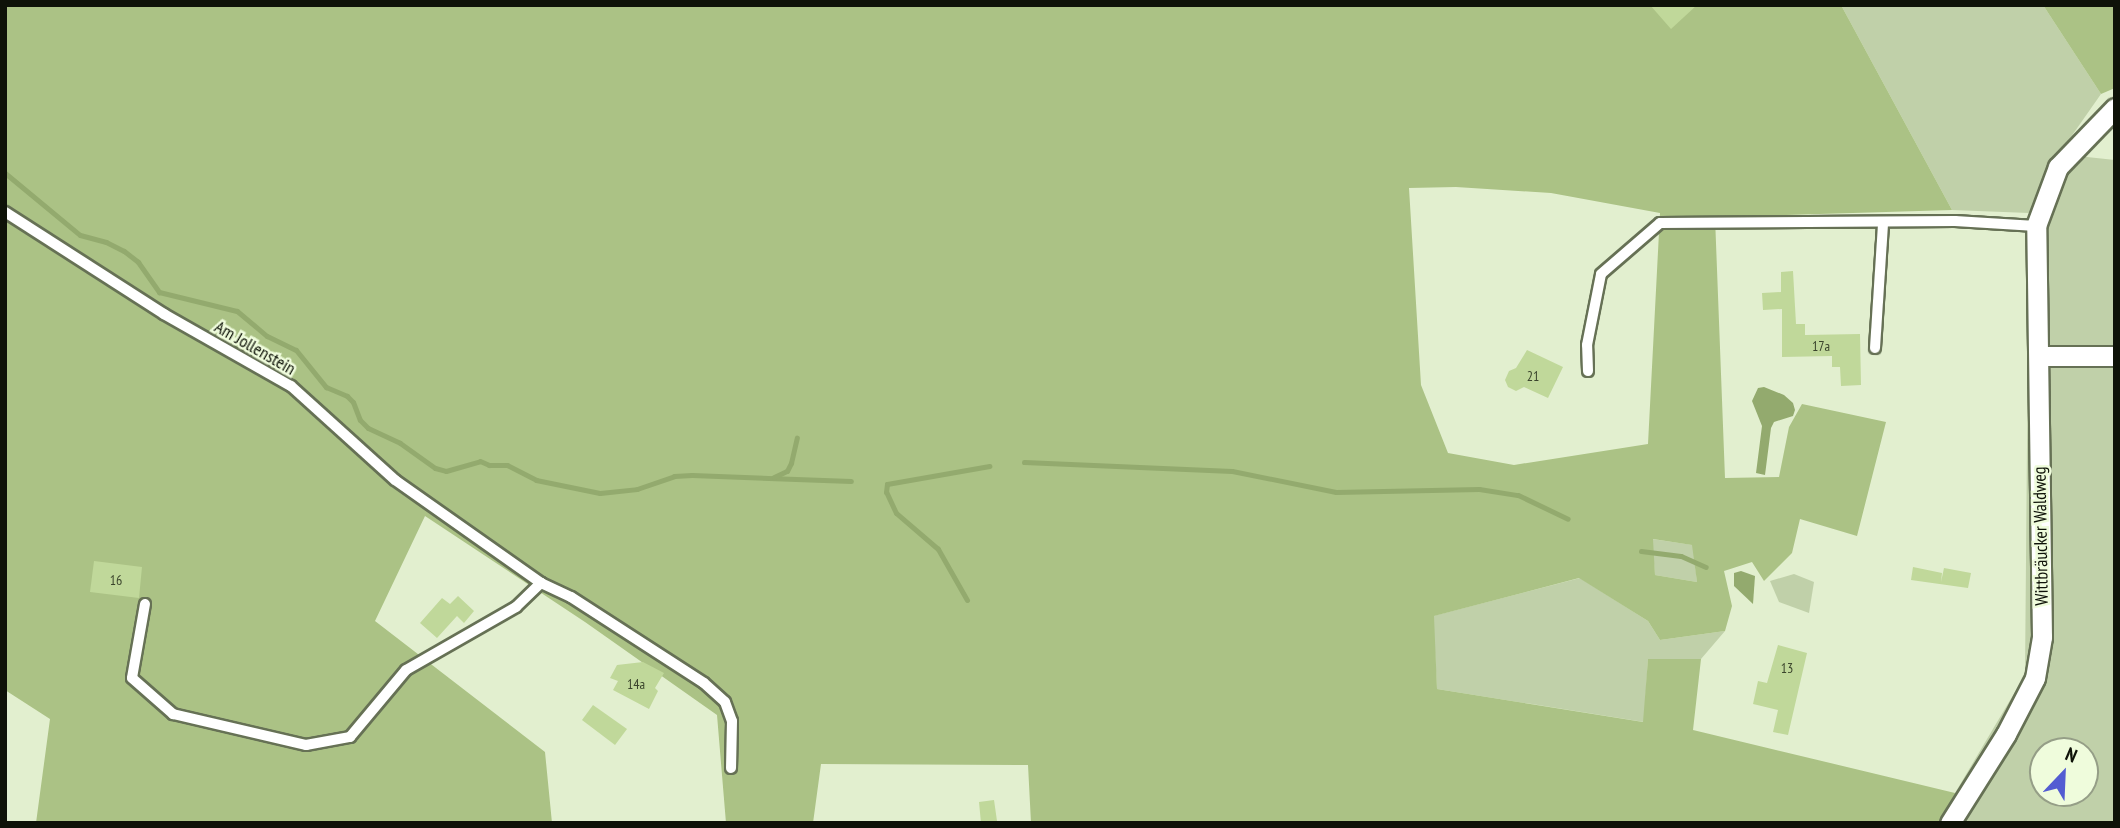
<!DOCTYPE html>
<html>
<head>
<meta charset="utf-8">
<style>
  body { margin:0 }
  #map { position:relative; width:2120px; height:828px; overflow:hidden; background:#e2efcf; font-family:"PT Sans Narrow",sans-serif }
  div>[style] { position:absolute }
  .green>* { inset:0; background:#c0d0a9 }
  .forest>* { inset:0; background:#abc285 }
  .water>* { inset:0; background:#93aa6e }
  .stream>* { height:5px; margin:-2.5px; padding:0 2.5px; transform-origin:2.5px; border-radius:2.5px; background:#93aa6e }
  .building>* { inset:0; background:#c0d89a }
  .roads { filter:drop-shadow(2px 0 #667155) drop-shadow(-2px 0 #667155) drop-shadow(0 2px #667155) drop-shadow(0 -2px #667155) }
  .service>* { height:10px; margin:-5px; padding:0 5px; transform-origin:5px; border-radius:5px; background:#fff }
  .minor>* { height:19px; margin:-9.5px; padding:0 9.5px; transform-origin:9.5px; border-radius:9.5px; background:#fff }
  span { translate:-50% -50%; white-space:nowrap; text-align:center; line-height:1.15; -webkit-text-stroke:5px #effcdc; paint-order:stroke }
  .number-label { font-size:14px; color:#3a442c }
  .number-label span { -webkit-text-stroke-width:0 }
  .street-label { font-size:18px; color:#0e1208 }
  .frame { position:absolute; inset:0; border:7px solid #0e1208; pointer-events:none }
  .north { position:absolute; left:2029px; top:737px; width:70px; height:70px; box-sizing:border-box; background:#effcdc; border:2px solid #959e87; border-radius:50%; rotate:23deg; font-size:19px; font-weight:700; line-height:28px; text-align:center; color:#0e1208 }
  .north::after { content:''; display:block; margin:auto; width:24px; height:32px; background:#535cd2; clip-path:polygon(50% 0,100% 100%,50% 72%,0 100%) }
</style>
</head>
<body>
<div id="map">
  <div class="green">
    <i style="clip-path:polygon(evenodd,1841px 5px,2043px 5px,2101px 94px,2059px 154px,2115px 160px,2115px 823px,1962px 823px,1955px 793px,2025px 675px,2029px 213px,1952px 210px,1841px 5px,2043px 751px,2085px 751px,2085px 793px,2043px 793px,2043px 751px)"></i>
    <i style="clip-path:polygon(1652px 539px,1693px 545px,1697px 582px,1655px 575px)"></i>
    <i style="clip-path:polygon(1794px 574px,1814px 582px,1809px 613px,1779px 602px,1770px 581px)"></i>
    <i style="clip-path:polygon(1580px 578px,1648px 621px,1660px 640px,1725px 631px,1701px 659px,1648px 659px,1644px 722px,1437px 689px,1433px 616px)"></i>
  </div>
  <div class="forest">
    <i style="clip-path:polygon(evenodd,5px 5px,1841px 5px,1952px 210px,1715px 217px,1725px 478px,1779px 477px,1789px 427px,1802px 404px,1886px 422px,1857px 536px,1800px 519px,1792px 553px,1764px 581px,1752px 562px,1724px 571px,1732px 606px,1725px 631px,1660px 640px,1648px 621px,1579px 578px,1434px 616px,1437px 689px,1643px 722px,1648px 659px,1701px 659px,1693px 730px,1955px 793px,1962px 823px,1031px 823px,1028px 765px,821px 764px,813px 823px,726px 823px,717px 715px,585px 622px,425px 516px,375px 621px,545px 752px,552px 823px,36px 823px,50px 719px,5px 690px,5px 5px,1456px 187px,1551px 193px,1660px 213px,1648px 444px,1514px 465px,1448px 453px,1421px 385px,1409px 188px,1456px 187px,5px 5px,1653px 539px,1692px 545px,1697px 582px,1655px 575px,1653px 539px)"></i>
    <i style="clip-path:polygon(2043px 5px,2115px 5px,2115px 88px,2101px 94px)"></i>
  </div>
  <div class="water">
    <i style="clip-path:polygon(1764px 387px,1784px 395px,1793px 403px,1795px 410px,1793px 416px,1774px 422px,1771px 428px,1765px 475px,1756px 473px,1762px 426px,1752px 401px,1758px 388px)"></i>
    <i style="clip-path:polygon(1741px 571px,1755px 576px,1753px 604px,1734px 586px,1734px 573px)"></i>
  </div>
  <div class="stream">
    <i style="left:5px;top:173px;width:97px;rotate:39.6deg"></i>
    <i style="left:80px;top:235px;width:27px;rotate:15deg"></i>
    <i style="left:106px;top:242px;width:20px;rotate:27deg"></i>
    <i style="left:124px;top:251px;width:18px;rotate:38deg"></i>
    <i style="left:138px;top:262px;width:37px;rotate:55deg"></i>
    <i style="left:159px;top:292px;width:80px;rotate:13.7deg"></i>
    <i style="left:237px;top:311px;width:39px;rotate:40deg"></i>
    <i style="left:267px;top:336px;width:32px;rotate:26deg"></i>
    <i style="left:296px;top:350px;width:48px;rotate:51deg"></i>
    <i style="left:326px;top:387px;width:23px;rotate:23deg"></i>
    <i style="left:347px;top:396px;width:8px;rotate:45deg"></i>
    <i style="left:353px;top:402px;width:19px;rotate:69deg"></i>
    <i style="left:360px;top:420px;width:11px;rotate:45deg"></i>
    <i style="left:368px;top:428px;width:35px;rotate:25deg"></i>
    <i style="left:400px;top:443px;width:43px;rotate:35.5deg"></i>
    <i style="left:435px;top:468px;width:11px;rotate:15deg"></i>
    <i style="left:446px;top:471px;width:35px;rotate:-16deg"></i>
    <i style="left:480px;top:461px;width:10px;rotate:24deg"></i>
    <i style="left:489px;top:465px;width:18px"></i>
    <i style="left:507px;top:465px;width:33px;rotate:27deg"></i>
    <i style="left:536px;top:480px;width:65px;rotate:11.5deg"></i>
    <i style="left:600px;top:493px;width:37px;rotate:-6deg"></i>
    <i style="left:637px;top:489px;width:39px;rotate:-19deg"></i>
    <i style="left:674px;top:476px;width:18px;rotate:-3deg"></i>
    <i style="left:692px;top:475px;width:159px;rotate:2.2deg"></i>
    <i style="left:1024px;top:462px;width:208px;rotate:2.5deg"></i>
    <i style="left:1232px;top:471px;width:106px;rotate:11.4deg"></i>
    <i style="left:1336px;top:492px;width:143px;rotate:-1.2deg"></i>
    <i style="left:1479px;top:489px;width:39px;rotate:9deg"></i>
    <i style="left:1518px;top:495px;width:55px;rotate:25.6deg"></i>
    <i style="left:774px;top:477px;width:14px;rotate:-25deg"></i>
    <i style="left:787px;top:471px;width:9px;rotate:-63deg"></i>
    <i style="left:791px;top:463px;width:26px;rotate:-77deg"></i>
    <i style="left:1641px;top:551px;width:40px;rotate:7.1deg"></i>
    <i style="left:1681px;top:556px;width:27px;rotate:24deg"></i>
    <i style="left:967px;top:600px;width:59px;rotate:-119.6deg"></i>
    <i style="left:938px;top:549px;width:55px;rotate:-139.4deg"></i>
    <i style="left:896px;top:513px;width:23px;rotate:-115deg"></i>
    <i style="left:886px;top:492px;width:8px;rotate:-83deg"></i>
    <i style="left:887px;top:484px;width:104px;rotate:-10deg"></i>
  </div>
  <div class="building">
    <i style="clip-path:polygon(1650px 5px,1697px 5px,1671px 29px)"></i>
    <i style="clip-path:polygon(1793px 271px,1796px 324px,1805px 324px,1805px 335px,1860px 334px,1861px 385px,1841px 386px,1840px 367px,1832px 367px,1832px 356px,1782px 357px,1782px 309px,1763px 310px,1762px 293px,1781px 292px,1781px 272px)"></i>
    <i style="clip-path:polygon(1527px 350px,1563px 367px,1548px 398px,1524px 387px,1516px 391px,1508px 387px,1505px 380px,1509px 371px,1516px 368px)"></i>
    <i style="clip-path:polygon(94px 561px,142px 567px,139px 598px,90px 592px)"></i>
    <i style="clip-path:polygon(1913px 567px,1942px 573px,1941px 582px,1944px 568px,1971px 573px,1968px 588px,1911px 580px)"></i>
    <i style="clip-path:polygon(458px 596px,474px 611px,464px 623px,457px 616px,437px 638px,420px 623px,442px 598px,450px 604px)"></i>
    <i style="clip-path:polygon(1778px 645px,1807px 653px,1788px 735px,1773px 732px,1778px 710px,1753px 704px,1758px 681px,1767px 683px)"></i>
    <i style="clip-path:polygon(643px 662px,664px 673px,655px 688px,658px 691px,649px 709px,613px 690px,618px 681px,610px 678px,617px 665px)"></i>
    <i style="clip-path:polygon(593px 705px,627px 729px,615px 745px,582px 720px)"></i>
    <i style="clip-path:polygon(994px 800px,997px 821px,981px 823px,979px 802px)"></i>
  </div>
  <div class="roads">
    <div class="service">
      <i style="left:5px;top:212px;width:189px;rotate:32.7deg"></i>
      <i style="left:164px;top:314px;width:146px;rotate:29.6deg"></i>
      <i style="left:291px;top:386px;width:140px;rotate:42.1deg"></i>
      <i style="left:395px;top:480px;width:179px;rotate:35.2deg"></i>
      <i style="left:541px;top:583px;width:33px;rotate:25deg"></i>
      <i style="left:571px;top:597px;width:158px;rotate:32.9deg"></i>
      <i style="left:704px;top:683px;width:28px;rotate:42deg"></i>
      <i style="left:725px;top:702px;width:20px;rotate:70deg"></i>
      <i style="left:732px;top:721px;width:47px;rotate:91.2deg"></i>
      <i style="left:1875px;top:348px;width:125px;rotate:-86.3deg"></i>
      <i style="left:1588px;top:371px;width:26px;rotate:-92deg"></i>
      <i style="left:1587px;top:345px;width:72px;rotate:-78.8deg"></i>
      <i style="left:1601px;top:274px;width:78px;rotate:-40.8deg"></i>
      <i style="left:1660px;top:223px;width:295px;rotate:-0.4deg"></i>
      <i style="left:1955px;top:221px;width:81px;rotate:3.5deg"></i>
      <i style="left:145px;top:604px;width:75px;rotate:100deg"></i>
      <i style="left:132px;top:678px;width:55px;rotate:41.3deg"></i>
      <i style="left:173px;top:714px;width:137px;rotate:13.1deg"></i>
      <i style="left:306px;top:745px;width:45px;rotate:-10.3deg"></i>
      <i style="left:350px;top:737px;width:87px;rotate:-50.1deg"></i>
      <i style="left:406px;top:670px;width:127px;rotate:-29.8deg"></i>
      <i style="left:516px;top:607px;width:35px;rotate:-44deg"></i>
    </div>
    <div class="minor">
      <i style="left:2039px;top:356px;width:76px"></i>
      <i style="left:1950px;top:823px;width:105px;rotate:-57.8deg"></i>
      <i style="left:2006px;top:734px;width:63px;rotate:-62.6deg"></i>
      <i style="left:2035px;top:678px;width:42px;rotate:-80.3deg"></i>
      <i style="left:2042px;top:637px;width:411px;rotate:-90.8deg"></i>
      <i style="left:2036px;top:226px;width:63px;rotate:-69.6deg"></i>
      <i style="left:2058px;top:167px;width:82px;rotate:-46deg"></i>
    </div>
  </div>
  <div class="number-label">
    <span style="left:1821px;top:346px">17a</span>
    <span style="left:1533px;top:376px">21</span>
    <span style="left:116px;top:580px">16</span>
    <span style="left:1787px;top:668px">13</span>
    <span style="left:636px;top:684px">14a</span>
  </div>
  <div class="street-label">
    <span style="left:255px;top:348px;rotate:30deg">Am Jollenstein</span>
    <span style="left:2041px;top:536px;rotate:-91deg">Wittbräucker Waldweg</span>
  </div>
  <div class="frame"></div>
  <div class="north">N</div>
</div>
</body>
</html>
